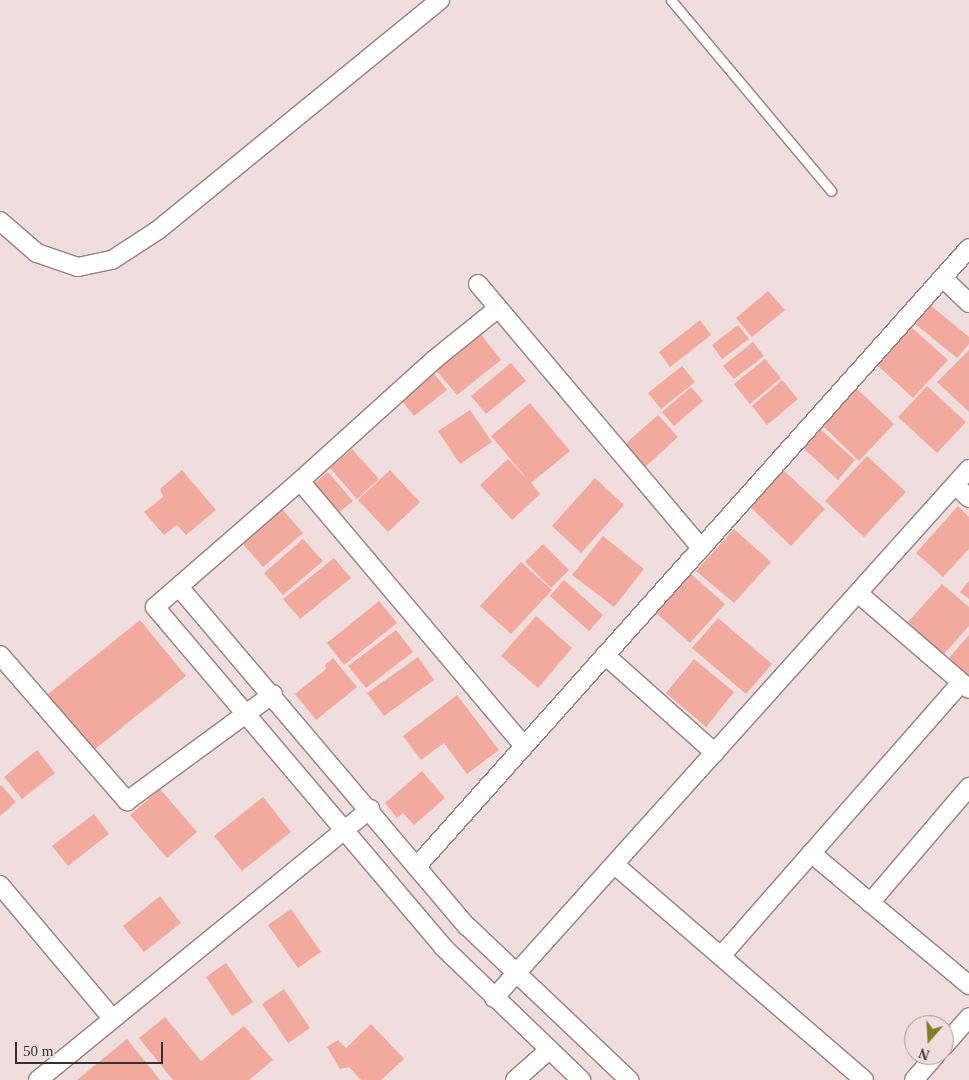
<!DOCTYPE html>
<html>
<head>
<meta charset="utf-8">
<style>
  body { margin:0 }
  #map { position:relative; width:969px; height:1080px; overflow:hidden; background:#f0dedf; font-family:Georgia,serif }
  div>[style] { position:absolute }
  .building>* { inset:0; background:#f1aa9d }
  .roads { filter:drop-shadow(1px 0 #938284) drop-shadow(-1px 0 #938284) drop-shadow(0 1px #938284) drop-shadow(0 -1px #938284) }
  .lane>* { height:9px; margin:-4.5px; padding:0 4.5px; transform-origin:4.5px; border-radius:4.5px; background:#fff }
  .street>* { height:18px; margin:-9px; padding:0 9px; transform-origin:9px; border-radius:9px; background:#fff }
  span { translate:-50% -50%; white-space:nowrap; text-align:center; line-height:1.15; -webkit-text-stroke:5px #f0dedf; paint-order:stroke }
  .north { position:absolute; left:904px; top:1015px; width:50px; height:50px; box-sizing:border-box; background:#f0dedf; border:1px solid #a69899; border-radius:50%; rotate:199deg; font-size:14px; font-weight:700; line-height:20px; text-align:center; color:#373030 }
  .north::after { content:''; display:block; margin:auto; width:18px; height:22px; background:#837b21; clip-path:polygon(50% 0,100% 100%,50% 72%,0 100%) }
  .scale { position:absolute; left:15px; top:1042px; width:148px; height:22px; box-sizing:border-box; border:2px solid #373030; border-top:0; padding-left:6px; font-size:15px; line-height:18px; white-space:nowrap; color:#373030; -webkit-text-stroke:4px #f0dedf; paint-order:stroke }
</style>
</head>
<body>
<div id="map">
  <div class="building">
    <i style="clip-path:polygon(768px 291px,785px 310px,752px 337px,736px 318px)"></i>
    <i style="clip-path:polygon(930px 305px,969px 337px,969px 344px,957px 358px,914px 323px)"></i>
    <i style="clip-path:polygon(700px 320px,711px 335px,670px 367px,659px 352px)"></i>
    <i style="clip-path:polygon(738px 325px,749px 339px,722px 359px,712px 345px)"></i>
    <i style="clip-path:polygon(911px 327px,948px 360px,913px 398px,877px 365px)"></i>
    <i style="clip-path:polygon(480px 333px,501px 360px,457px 395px,435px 369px)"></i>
    <i style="clip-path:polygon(753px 342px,764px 356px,734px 379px,723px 366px)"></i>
    <i style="clip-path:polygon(969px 350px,969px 412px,937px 382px)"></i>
    <i style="clip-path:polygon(765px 359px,781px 378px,750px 404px,734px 384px)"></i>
    <i style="clip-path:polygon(511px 363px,526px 381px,486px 414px,471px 396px)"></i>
    <i style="clip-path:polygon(682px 366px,695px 382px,661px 409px,648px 393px)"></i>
    <i style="clip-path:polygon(432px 371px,447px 390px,414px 416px,399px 397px)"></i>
    <i style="clip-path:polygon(782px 380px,798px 399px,767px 425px,752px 406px)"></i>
    <i style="clip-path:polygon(927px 386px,966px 422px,937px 453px,898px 417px)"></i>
    <i style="clip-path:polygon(691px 387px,703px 401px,674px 426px,662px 412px)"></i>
    <i style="clip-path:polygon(856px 388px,894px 424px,859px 461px,821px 424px)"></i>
    <i style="clip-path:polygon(530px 403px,570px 451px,531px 483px,540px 494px,512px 520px,480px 485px,508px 459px,528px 480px,491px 436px)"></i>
    <i style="clip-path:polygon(470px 410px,492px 442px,460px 464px,438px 431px)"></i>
    <i style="clip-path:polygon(658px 415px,678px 437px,644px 468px,624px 445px)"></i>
    <i style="clip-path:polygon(820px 429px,855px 460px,838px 480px,803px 448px)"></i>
    <i style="clip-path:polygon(352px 449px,379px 479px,357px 499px,330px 468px)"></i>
    <i style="clip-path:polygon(867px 456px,906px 492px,864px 537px,825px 501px)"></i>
    <i style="clip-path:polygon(782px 469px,825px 509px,791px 546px,748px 505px)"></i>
    <i style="clip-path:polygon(182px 470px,216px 510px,186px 535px,177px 525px,164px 535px,144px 512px,163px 497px,160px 489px)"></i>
    <i style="clip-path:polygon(390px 470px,420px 502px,388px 532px,358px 500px)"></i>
    <i style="clip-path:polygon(328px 472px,353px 501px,336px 515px,311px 486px)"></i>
    <i style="clip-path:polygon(595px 478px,624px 505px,581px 553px,552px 526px)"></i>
    <i style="clip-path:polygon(958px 506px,969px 517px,969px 549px,943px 577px,916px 553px)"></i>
    <i style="clip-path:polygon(282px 509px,303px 533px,263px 567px,242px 543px)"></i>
    <i style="clip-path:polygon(734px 529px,771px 562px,734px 603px,696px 571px)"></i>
    <i style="clip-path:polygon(603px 536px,644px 569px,614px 607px,572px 575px)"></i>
    <i style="clip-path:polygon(303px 539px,323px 561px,283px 595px,264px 573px)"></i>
    <i style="clip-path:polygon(543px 544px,569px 570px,551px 588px,525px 562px)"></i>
    <i style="clip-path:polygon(334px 558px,351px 578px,300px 619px,283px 599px)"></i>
    <i style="clip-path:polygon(521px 562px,552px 590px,511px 634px,480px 606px)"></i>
    <i style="clip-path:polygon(691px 574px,725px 604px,690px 643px,656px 613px)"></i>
    <i style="clip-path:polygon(564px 580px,603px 615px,589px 631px,550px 596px)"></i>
    <i style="clip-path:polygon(969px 581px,969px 599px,960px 592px)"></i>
    <i style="clip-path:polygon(942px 584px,969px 607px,969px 626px,943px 655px,907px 623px)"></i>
    <i style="clip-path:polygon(379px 601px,397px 623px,344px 665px,327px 643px)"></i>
    <i style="clip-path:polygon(536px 616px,572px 648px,538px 688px,501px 656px)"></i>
    <i style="clip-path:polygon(718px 618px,772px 664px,746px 694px,692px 648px)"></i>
    <i style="clip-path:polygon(140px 620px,186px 676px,89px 754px,43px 698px)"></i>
    <i style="clip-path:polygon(396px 630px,413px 652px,366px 688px,348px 666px)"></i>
    <i style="clip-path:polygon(969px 635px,969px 676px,949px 658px)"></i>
    <i style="clip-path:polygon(418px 657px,434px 680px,384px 716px,367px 693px)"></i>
    <i style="clip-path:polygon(333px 658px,357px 687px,316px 720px,295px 694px,326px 669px,325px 665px)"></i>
    <i style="clip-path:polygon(694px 659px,734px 692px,706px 727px,666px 693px)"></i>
    <i style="clip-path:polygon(457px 695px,499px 750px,467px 774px,444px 743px,421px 760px,403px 736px)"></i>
    <i style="clip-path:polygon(37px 750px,55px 773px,22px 799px,4px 777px)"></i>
    <i style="clip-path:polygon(422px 771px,445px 798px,414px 825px,403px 813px,397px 818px,385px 803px)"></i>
    <i style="clip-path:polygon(1px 785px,16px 802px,0 816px,0 786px)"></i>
    <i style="clip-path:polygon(160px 789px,197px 832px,167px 858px,130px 815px)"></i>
    <i style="clip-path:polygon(263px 797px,291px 832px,242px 871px,214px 836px)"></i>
    <i style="clip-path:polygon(94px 814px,109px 834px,68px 866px,52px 846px)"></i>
    <i style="clip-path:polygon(160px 896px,181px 923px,144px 952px,123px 926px)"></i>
    <i style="clip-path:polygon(291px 909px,321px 952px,298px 968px,268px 925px)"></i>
    <i style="clip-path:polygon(226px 963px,253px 1002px,232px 1016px,206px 977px)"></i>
    <i style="clip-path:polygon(284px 989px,310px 1028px,288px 1043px,262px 1004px)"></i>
    <i style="clip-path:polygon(165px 1017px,201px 1061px,244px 1026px,273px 1060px,249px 1080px,173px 1080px,139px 1038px)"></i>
    <i style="clip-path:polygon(371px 1024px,404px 1059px,381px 1080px,361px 1080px,349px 1067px,340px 1069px,327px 1047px,338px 1040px,346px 1048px)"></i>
    <i style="clip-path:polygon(127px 1039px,160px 1080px,77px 1080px)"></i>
  </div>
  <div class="roads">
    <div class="lane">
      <i style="left:671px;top:0;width:249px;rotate:50deg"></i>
    </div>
    <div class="street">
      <i style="left:0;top:221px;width:49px;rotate:40.9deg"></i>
      <i style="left:37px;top:253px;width:43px;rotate:18.9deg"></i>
      <i style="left:78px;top:267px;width:35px;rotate:-12deg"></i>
      <i style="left:112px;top:260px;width:55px;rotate:-33.1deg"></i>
      <i style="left:158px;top:230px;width:364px;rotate:-39.2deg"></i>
      <i style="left:943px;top:278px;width:36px;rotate:44deg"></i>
      <i style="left:478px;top:284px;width:346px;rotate:49.8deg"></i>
      <i style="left:497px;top:309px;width:80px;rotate:141.1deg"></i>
      <i style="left:435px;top:359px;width:182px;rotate:137.9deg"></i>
      <i style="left:300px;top:481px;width:347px;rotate:49.8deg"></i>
      <i style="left:300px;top:481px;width:192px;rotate:139deg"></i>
      <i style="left:155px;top:607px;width:446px;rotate:49.7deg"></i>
      <i style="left:443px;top:947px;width:192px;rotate:43.9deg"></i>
      <i style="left:955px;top:485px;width:19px;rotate:43deg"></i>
      <i style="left:179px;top:587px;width:445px;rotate:49.7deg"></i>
      <i style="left:467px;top:926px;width:224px;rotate:43.5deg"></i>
      <i style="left:859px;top:594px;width:145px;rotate:40.8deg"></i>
      <i style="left:0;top:655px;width:194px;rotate:49deg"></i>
      <i style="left:127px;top:801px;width:181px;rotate:-36.2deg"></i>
      <i style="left:605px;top:655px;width:147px;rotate:41.7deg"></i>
      <i style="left:811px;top:853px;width:206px;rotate:39.9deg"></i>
      <i style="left:418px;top:865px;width:827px;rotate:-48.23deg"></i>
      <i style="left:615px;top:865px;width:329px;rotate:40.8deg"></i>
      <i style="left:0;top:885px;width:175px;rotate:49.9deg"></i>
      <i style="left:870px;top:903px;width:153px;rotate:-49.5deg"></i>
      <i style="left:721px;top:956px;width:363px;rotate:-48.7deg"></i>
      <i style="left:494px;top:998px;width:711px;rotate:-48.08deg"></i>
      <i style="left:944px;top:1046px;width:38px;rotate:-49deg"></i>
      <i style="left:38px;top:1080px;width:429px;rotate:-39.2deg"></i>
      <i style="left:515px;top:1080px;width:45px;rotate:-41.4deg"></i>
      <i style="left:914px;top:1080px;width:33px;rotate:-49deg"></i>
    </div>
  </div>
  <div class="north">N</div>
  <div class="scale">50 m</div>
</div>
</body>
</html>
